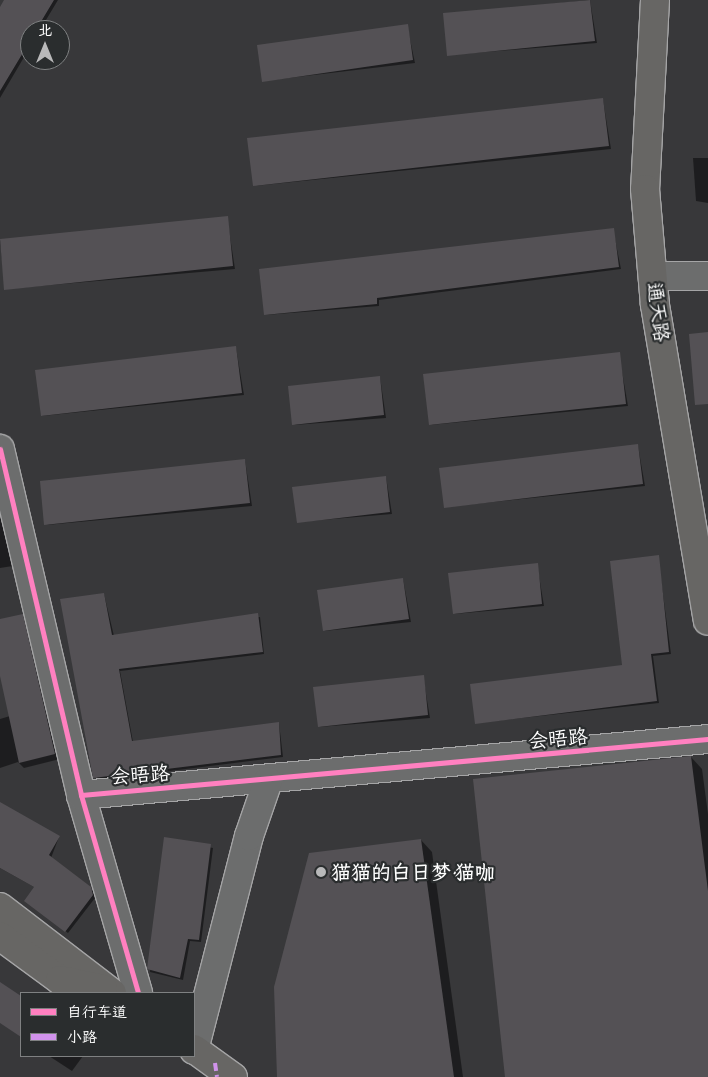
<!DOCTYPE html>
<html>
<head>
<meta charset="utf-8">
<style>
  body { margin:0 }
  #map { position:relative; width:708px; height:1077px; overflow:hidden; background:#38383a; font-family:Caveat,"LXGW WenKai TC",sans-serif }
  div>[style] { position:absolute }
  .shadow>* { inset:0; background:#0007 }
  .building>* { inset:0; background:#545155 }
  .roads { filter:drop-shadow(1px 0 #a5a5a6) drop-shadow(-1px 0 #a5a5a6) drop-shadow(0 1px #a5a5a6) drop-shadow(0 -1px #a5a5a6) }
  .minor>* { height:28px; margin:-14px; padding:0 14px; transform-origin:14px; border-radius:14px; background:#6c6d6d }
  .major>* { height:28px; margin:-14px; padding:0 14px; transform-origin:14px; border-radius:14px; background:#676664 }
  .quiet>* { height:4px; margin-top:-2px; transform-origin:0; background:repeating-linear-gradient(90deg,#d193ec 0 8px,transparent 0 12px) }
  .cycleway>* { height:5px; margin:-2.5px; padding:0 2.5px; transform-origin:2.5px; border-radius:2.5px; background:#ff80c0 }
  .dots>* { width:14px; height:14px; translate:-50% -50%; box-sizing:border-box; border:2px solid #2a2d2e; border-radius:50% }
  span { translate:-50% -50%; white-space:nowrap; text-align:center; line-height:1.15; -webkit-text-stroke:4.5px #2a2d2e; paint-order:stroke }
  .street-label { font-size:20px; color:#fff }
  .poi-label { font-size:20px; color:#fff; font-weight:700 }
  .left { translate:0 -50%; text-align:left }
  .legend { position:absolute; left:20px; top:992px; width:175px; height:65px; box-sizing:border-box; background:#2a2d2e; border:1px solid #7f8182; margin:0; padding:6px 9px; list-style:none; font-size:15px; color:#fff }
  .legend li { display:flex; align-items:center; gap:10px; height:25px }
  .legend b { width:25px; border:1px solid #7f8182 }
  .north { position:absolute; left:20px; top:20px; width:50px; height:50px; box-sizing:border-box; background:#2a2d2e; border:1px solid #7f8182; border-radius:50%; rotate:0deg; font-size:14px; font-weight:700; line-height:20px; text-align:center; color:#fff }
  .north::after { content:''; display:block; margin:auto; width:18px; height:22px; background:#b9b9ba; clip-path:polygon(50% 0,100% 100%,50% 72%,0 100%) }
</style>
</head>
<body>
<div id="map">
  <div class="shadow">
    <i style="clip-path:polygon(7px 0,58px 0,40px 30px,30px 30px,30px 47px,0 98px,0 12px)"></i>
    <i style="clip-path:polygon(590px 0,597px 43px,448px 55px,444px 15px)"></i>
    <i style="clip-path:polygon(407px 25px,415px 63px,263px 81px)"></i>
    <i style="clip-path:polygon(603px 100px,611px 149px,254px 186px)"></i>
    <i style="clip-path:polygon(693px 158px,708px 158px,708px 203px,696px 201px)"></i>
    <i style="clip-path:polygon(227px 217px,235px 269px,5px 289px,0 240px)"></i>
    <i style="clip-path:polygon(613px 229px,621px 269px,379px 300px,379px 306px,265px 315px)"></i>
    <i style="clip-path:polygon(236px 348px,244px 395px,42px 416px,37px 371px)"></i>
    <i style="clip-path:polygon(619px 354px,628px 406px,430px 425px)"></i>
    <i style="clip-path:polygon(380px 377px,386px 418px,294px 425px)"></i>
    <i style="clip-path:polygon(638px 446px,645px 486px,445px 507px)"></i>
    <i style="clip-path:polygon(245px 460px,252px 506px,46px 525px)"></i>
    <i style="clip-path:polygon(386px 477px,392px 514px,298px 522px)"></i>
    <i style="clip-path:polygon(0 515px,13px 566px,0 568px)"></i>
    <i style="clip-path:polygon(658px 557px,671px 654px,653px 656px,659px 703px,476px 723px,623px 666px)"></i>
    <i style="clip-path:polygon(537px 564px,544px 606px,454px 614px)"></i>
    <i style="clip-path:polygon(403px 579px,411px 622px,324px 631px)"></i>
    <i style="clip-path:polygon(104px 594px,114px 636px,260px 617px,264px 654px,120px 671px,133px 742px,279px 723px,283px 757px,97px 780px)"></i>
    <i style="clip-path:polygon(22px 615px,28px 621px,60px 759px,24px 768px,18px 762px,0 768px,0 719px,10px 716px,0 671px,0 620px)"></i>
    <i style="clip-path:polygon(423px 676px,430px 718px,319px 727px)"></i>
    <i style="clip-path:polygon(691px 757px,702px 769px,708px 814px,708px 1077px,506px 1077px)"></i>
    <i style="clip-path:polygon(0 803px,59px 837px,51px 858px,93px 891px,95px 898px,68px 933px,28px 903px,36px 888px,0 868px)"></i>
    <i style="clip-path:polygon(165px 839px,213px 848px,201px 942px,190px 941px,183px 980px,150px 972px)"></i>
    <i style="clip-path:polygon(421px 840px,432px 852px,463px 1077px,278px 1077px)"></i>
    <i style="clip-path:polygon(49px 1056px,83px 1056px,72px 1071px)"></i>
  </div>
  <div class="building">
    <i style="clip-path:polygon(4px 0,54px 0,36px 30px,30px 30px,30px 41px,0 91px,0 7px)"></i>
    <i style="clip-path:polygon(590px 0,595px 41px,447px 56px,443px 13px)"></i>
    <i style="clip-path:polygon(408px 24px,413px 60px,262px 82px,257px 45px)"></i>
    <i style="clip-path:polygon(603px 98px,609px 146px,253px 186px,247px 138px)"></i>
    <i style="clip-path:polygon(228px 216px,233px 266px,4px 290px,0 239px)"></i>
    <i style="clip-path:polygon(614px 228px,619px 267px,377px 298px,377px 304px,264px 315px,259px 269px)"></i>
    <i style="clip-path:polygon(708px 332px,708px 404px,695px 405px,689px 334px)"></i>
    <i style="clip-path:polygon(236px 346px,242px 393px,41px 416px,35px 370px)"></i>
    <i style="clip-path:polygon(620px 352px,626px 404px,429px 425px,423px 374px)"></i>
    <i style="clip-path:polygon(380px 376px,384px 415px,292px 425px,288px 386px)"></i>
    <i style="clip-path:polygon(638px 444px,643px 484px,444px 508px,439px 468px)"></i>
    <i style="clip-path:polygon(245px 459px,250px 503px,44px 525px,40px 481px)"></i>
    <i style="clip-path:polygon(386px 476px,390px 512px,297px 523px,292px 487px)"></i>
    <i style="clip-path:polygon(659px 555px,669px 652px,651px 654px,657px 701px,475px 724px,470px 684px,622px 665px,610px 561px)"></i>
    <i style="clip-path:polygon(538px 563px,542px 604px,453px 614px,448px 573px)"></i>
    <i style="clip-path:polygon(403px 578px,409px 619px,323px 631px,317px 590px)"></i>
    <i style="clip-path:polygon(104px 593px,112px 635px,258px 613px,263px 652px,119px 669px,132px 741px,279px 722px,281px 755px,93px 778px,60px 599px)"></i>
    <i style="clip-path:polygon(23px 614px,55px 754px,19px 763px,0 676px,0 619px)"></i>
    <i style="clip-path:polygon(424px 675px,428px 715px,318px 727px,313px 687px)"></i>
    <i style="clip-path:polygon(691px 756px,708px 891px,708px 1077px,505px 1077px,473px 779px)"></i>
    <i style="clip-path:polygon(0 802px,60px 836px,49px 855px,91px 887px,93px 895px,65px 932px,24px 901px,34px 887px,0 868px)"></i>
    <i style="clip-path:polygon(164px 837px,211px 844px,199px 940px,188px 939px,180px 978px,147px 969px)"></i>
    <i style="clip-path:polygon(421px 839px,454px 1077px,277px 1077px,274px 987px,309px 853px)"></i>
    <i style="clip-path:polygon(0 982px,21px 996px,21px 1037px,0 1023px)"></i>
  </div>
  <div class="roads">
    <div class="minor">
      <i style="left:653px;top:276px;width:55px"></i>
      <i style="left:0;top:449px;width:355px;rotate:76.8deg"></i>
      <i style="left:81px;top:795px;width:206px;rotate:73.9deg"></i>
      <i style="left:81px;top:795px;width:629px;rotate:-5.1deg"></i>
      <i style="left:194px;top:1050px;width:221px;rotate:-75.6deg"></i>
      <i style="left:249px;top:836px;width:58px;rotate:-70.9deg"></i>
    </div>
    <div class="major">
      <i style="left:655px;top:0;width:189px;rotate:93deg"></i>
      <i style="left:645px;top:189px;width:116px;rotate:85.1deg"></i>
      <i style="left:655px;top:305px;width:320px;rotate:80.5deg"></i>
      <i style="left:0;top:907px;width:141px;rotate:37.5deg"></i>
      <i style="left:0;top:936px;width:74px;rotate:36.3deg"></i>
      <i style="left:60px;top:980px;width:44px;rotate:11.8deg"></i>
      <i style="left:194px;top:1049px;width:48px;rotate:35.7deg"></i>
    </div>
  </div>
  <div class="quiet">
    <i style="left:215px;top:1063px;width:14px;rotate:82deg"></i>
  </div>
  <div class="cycleway">
    <i style="left:0;top:449px;width:355px;rotate:76.8deg"></i>
    <i style="left:81px;top:795px;width:206px;rotate:73.9deg"></i>
    <i style="left:81px;top:795px;width:629px;rotate:-5.1deg"></i>
  </div>
  <div class="dots">
    <i style="left:321px;top:872px;background:#b9b9ba"></i>
  </div>
  <div class="street-label">
    <span style="left:658px;top:312px;rotate:82deg">通天路</span>
    <span style="left:558px;top:739px;rotate:-5deg">会晤路</span>
    <span style="left:140px;top:775px;rotate:-4deg">会晤路</span>
  </div>
  <div class="poi-label">
    <span class="left" style="left:331px;top:872px">猫猫的白日梦·猫咖</span>
  </div>
  <ul class="legend">
  <li><b style="height:6px;background:#ff80c0"></b>自行车道</li>
  <li><b style="height:6px;background:#d193ec"></b>小路</li>
  </ul>
  <div class="north">北</div>
</div>
</body>
</html>
